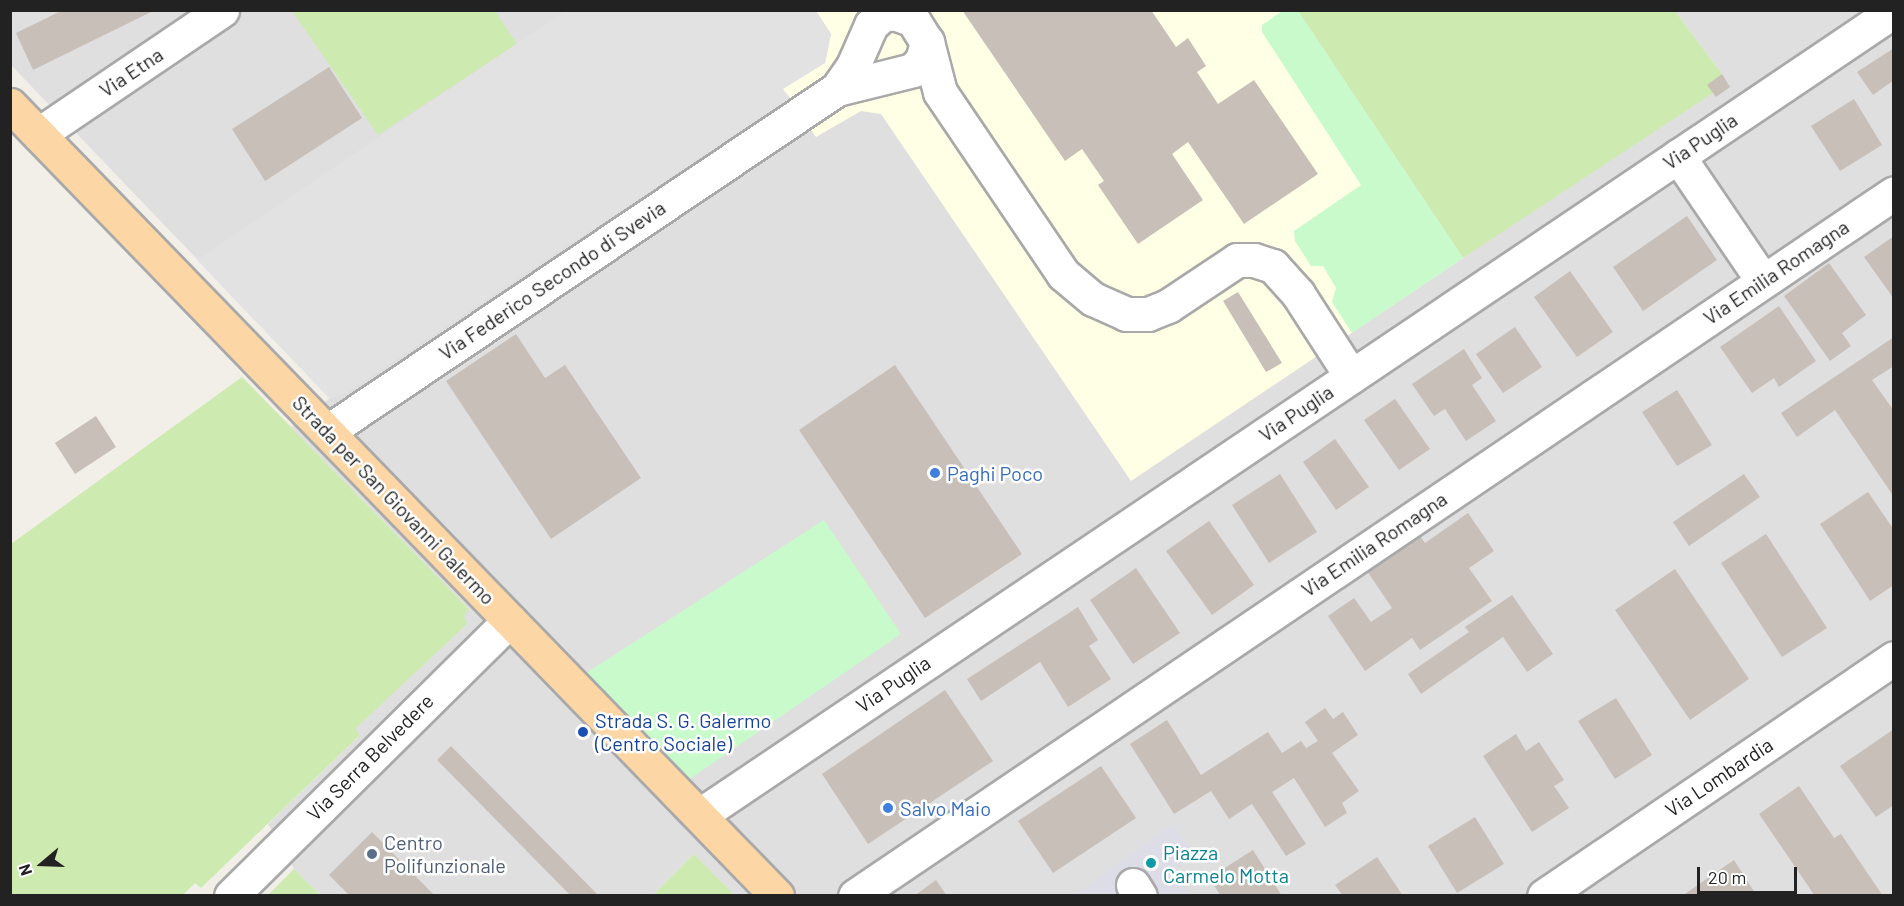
<!DOCTYPE html>
<html>
<head>
<meta charset="utf-8">
<style>
  body { margin:0 }
  #map { position:relative; width:1904px; height:906px; overflow:hidden; background:#f2efe9; font-family:Barlow,sans-serif }
  div>[style] { position:absolute }
  .residential>* { inset:0; background:#e0dfdf }
  .education>* { inset:0; background:#ffffe5 }
  .grass>* { inset:0; background:#cdebb0 }
  .park>* { inset:0; background:#c8facc }
  .parking>* { inset:0; background:#e2e2e2 }
  .plaza>* { inset:0; background:#dddde8 }
  .building>* { inset:0; background:#c7bfb8 }
  .roads { filter:drop-shadow(2px 0 #a9a9a9) drop-shadow(-2px 0 #a9a9a9) drop-shadow(0 2px #a9a9a9) drop-shadow(0 -2px #a9a9a9) }
  .minor>* { height:33px; margin:-16.5px; padding:0 16.5px; transform-origin:16.5px; border-radius:16.5px; background:#fff }
  .major>* { height:33px; margin:-16.5px; padding:0 16.5px; transform-origin:16.5px; border-radius:16.5px; background:#fcd6a4 }
  .dots>* { width:16px; height:16px; translate:-50% -50%; box-sizing:border-box; border:3px solid #fff; border-radius:50% }
  span { translate:-50% -50%; white-space:nowrap; text-align:center; line-height:1.15; -webkit-text-stroke:5px #fff; paint-order:stroke }
  .street-label { font-size:20px; color:#222 }
  .shop-label { font-size:20px; color:#366cbe }
  .left { translate:0 -50%; text-align:left }
  .transit-label { font-size:20px; color:#164399 }
  .service-label { font-size:20px; color:#4e5e75 }
  .culture-label { font-size:20px; color:#0d838f }
  .frame { position:absolute; inset:0; border:12px solid #222; pointer-events:none }
  .north { position:absolute; left:12px; top:834px; width:60px; height:60px; -webkit-text-stroke:4px #fff; paint-order:stroke; rotate:251deg; font-size:16px; font-weight:700; line-height:24px; text-align:center; color:#222 }
  .north::after { content:''; display:block; margin:auto; width:21px; height:27px; background:#222; clip-path:polygon(50% 0,100% 100%,50% 72%,0 100%) }
  .scale { position:absolute; left:1697px; top:867px; width:100px; height:27px; box-sizing:border-box; border:3px solid #222; border-top:0; padding-left:8px; font-size:18px; line-height:21px; white-space:nowrap; color:#222; -webkit-text-stroke:4px #fff; paint-order:stroke }
</style>
</head>
<body>
<div id="map">
  <div class="residential">
    <i style="clip-path:polygon(11px 10px,1298px 11px,1463px 258px,1722px 74px,1675px 11px,1893px 11px,1893px 895px,734px 896px,694px 854px,653px 895px,320px 895px,294px 869px,268px 824px,359px 736px,355px 729px,469px 609px,291px 427px,330px 398px,11px 65px)"></i>
  </div>
  <div class="education">
    <i style="clip-path:polygon(816px 11px,1298px 11px,1463px 258px,1131px 481px,881px 114px,861px 111px,816px 137px,782px 89px,825px 63px,831px 34px)"></i>
  </div>
  <div class="grass">
    <i style="clip-path:polygon(292px 11px,495px 11px,517px 44px,378px 135px)"></i>
    <i style="clip-path:polygon(1298px 11px,1675px 11px,1722px 74px,1713px 93px,1463px 258px)"></i>
    <i style="clip-path:polygon(242px 377px,469px 609px,464px 616px,467px 624px,356px 728px,359px 736px,201px 888px,195px 883px,182px 896px,11px 895px,11px 544px)"></i>
    <i style="clip-path:polygon(694px 854px,734px 895px,653px 895px)"></i>
    <i style="clip-path:polygon(294px 869px,320px 895px,268px 895px)"></i>
  </div>
  <div class="park">
    <i style="clip-path:polygon(1284px 10px,1298px 11px,1463px 258px,1352px 333px,1332px 302px,1336px 288px,1323px 266px,1311px 266px,1295px 241px,1294px 231px,1361px 185px,1262px 32px,1262px 25px)"></i>
    <i style="clip-path:polygon(824px 520px,901px 634px,688px 780px,586px 673px)"></i>
  </div>
  <div class="parking">
    <i style="clip-path:polygon(565px 11px,816px 11px,831px 34px,825px 63px,783px 89px,790px 98px,346px 393px,330px 399px,197px 260px)"></i>
  </div>
  <div class="plaza">
    <i style="clip-path:polygon(1173px 824px,1194px 855px,1172px 871px,1188px 895px,1074px 896px)"></i>
  </div>
  <div class="building">
    <i style="clip-path:polygon(63px 10px,155px 10px,33px 70px,16px 33px)"></i>
    <i style="clip-path:polygon(962px 10px,1151px 10px,1176px 47px,1188px 38px,1206px 66px,1197px 72px,1218px 104px,1254px 80px,1318px 174px,1244px 224px,1188px 142px,1172px 154px,1203px 200px,1138px 244px,1098px 185px,1104px 181px,1082px 149px,1065px 161px)"></i>
    <i style="clip-path:polygon(1894px 48px,1894px 80px,1873px 95px,1857px 72px)"></i>
    <i style="clip-path:polygon(329px 67px,362px 118px,265px 181px,232px 129px)"></i>
    <i style="clip-path:polygon(1722px 74px,1730px 87px,1716px 97px,1707px 85px)"></i>
    <i style="clip-path:polygon(1854px 99px,1882px 145px,1840px 171px,1811px 126px)"></i>
    <i style="clip-path:polygon(1687px 216px,1717px 260px,1643px 311px,1613px 267px)"></i>
    <i style="clip-path:polygon(1894px 236px,1894px 299px,1864px 257px)"></i>
    <i style="clip-path:polygon(1829px 263px,1866px 315px,1842px 333px,1851px 346px,1830px 361px,1784px 296px)"></i>
    <i style="clip-path:polygon(1570px 271px,1613px 332px,1577px 357px,1534px 297px)"></i>
    <i style="clip-path:polygon(1238px 292px,1282px 363px,1266px 372px,1223px 301px)"></i>
    <i style="clip-path:polygon(1779px 306px,1816px 361px,1779px 387px,1774px 378px,1752px 393px,1720px 347px)"></i>
    <i style="clip-path:polygon(1515px 327px,1542px 367px,1503px 393px,1476px 354px)"></i>
    <i style="clip-path:polygon(516px 334px,545px 378px,565px 365px,641px 478px,551px 539px,446px 381px)"></i>
    <i style="clip-path:polygon(1894px 337px,1894px 366px,1872px 380px,1894px 411px,1894px 497px,1835px 410px,1797px 437px,1781px 413px)"></i>
    <i style="clip-path:polygon(1464px 349px,1482px 378px,1472px 385px,1496px 421px,1466px 441px,1445px 409px,1434px 416px,1412px 384px)"></i>
    <i style="clip-path:polygon(895px 365px,1022px 554px,925px 618px,799px 430px)"></i>
    <i style="clip-path:polygon(1677px 390px,1712px 445px,1677px 466px,1642px 412px)"></i>
    <i style="clip-path:polygon(1395px 399px,1430px 449px,1399px 470px,1364px 420px)"></i>
    <i style="clip-path:polygon(96px 416px,116px 447px,75px 474px,55px 443px)"></i>
    <i style="clip-path:polygon(1335px 439px,1369px 487px,1336px 510px,1303px 462px)"></i>
    <i style="clip-path:polygon(1280px 474px,1317px 532px,1269px 563px,1232px 505px)"></i>
    <i style="clip-path:polygon(1744px 474px,1760px 497px,1689px 546px,1673px 522px)"></i>
    <i style="clip-path:polygon(1868px 492px,1894px 530px,1894px 585px,1870px 601px,1820px 524px)"></i>
    <i style="clip-path:polygon(1468px 513px,1494px 551px,1469px 568px,1492px 601px,1420px 650px,1412px 638px,1365px 671px,1328px 616px,1354px 598px,1371px 622px,1392px 608px,1367px 571px,1419px 535px,1425px 543px)"></i>
    <i style="clip-path:polygon(1209px 521px,1254px 585px,1212px 615px,1166px 551px)"></i>
    <i style="clip-path:polygon(1766px 534px,1827px 628px,1782px 657px,1721px 563px)"></i>
    <i style="clip-path:polygon(1136px 568px,1180px 633px,1133px 664px,1090px 600px)"></i>
    <i style="clip-path:polygon(1675px 569px,1749px 679px,1690px 720px,1615px 610px)"></i>
    <i style="clip-path:polygon(1512px 595px,1553px 654px,1527px 672px,1503px 637px,1421px 694px,1408px 674px,1469px 632px,1465px 627px)"></i>
    <i style="clip-path:polygon(1078px 607px,1098px 640px,1089px 646px,1111px 679px,1068px 707px,1040px 662px,981px 701px,967px 679px)"></i>
    <i style="clip-path:polygon(945px 690px,993px 761px,868px 844px,822px 774px)"></i>
    <i style="clip-path:polygon(1616px 698px,1652px 755px,1615px 779px,1578px 721px)"></i>
    <i style="clip-path:polygon(1325px 708px,1333px 719px,1343px 712px,1358px 735px,1332px 753px,1359px 791px,1342px 803px,1347px 813px,1325px 827px,1294px 778px,1272px 792px,1306px 844px,1286px 856px,1252px 804px,1229px 819px,1211px 791px,1174px 814px,1130px 744px,1167px 720px,1201px 775px,1268px 732px,1282px 753px,1301px 741px,1306px 748px,1318px 741px,1305px 722px)"></i>
    <i style="clip-path:polygon(1894px 729px,1894px 805px,1876px 817px,1840px 766px)"></i>
    <i style="clip-path:polygon(1516px 734px,1526px 751px,1539px 742px,1564px 780px,1554px 786px,1569px 808px,1532px 832px,1483px 756px)"></i>
    <i style="clip-path:polygon(451px 746px,599px 896px,571px 896px,437px 760px)"></i>
    <i style="clip-path:polygon(1101px 766px,1136px 818px,1053px 873px,1018px 821px)"></i>
    <i style="clip-path:polygon(1799px 786px,1834px 838px,1841px 834px,1883px 896px,1815px 896px,1759px 814px)"></i>
    <i style="clip-path:polygon(1475px 817px,1504px 864px,1457px 893px,1428px 846px)"></i>
    <i style="clip-path:polygon(372px 832px,435px 896px,350px 896px,329px 875px)"></i>
    <i style="clip-path:polygon(1253px 850px,1282px 896px,1221px 896px,1209px 878px)"></i>
    <i style="clip-path:polygon(1377px 857px,1403px 896px,1343px 896px,1335px 885px)"></i>
    <i style="clip-path:polygon(1734px 860px,1757px 896px,1682px 896px)"></i>
    <i style="clip-path:polygon(936px 880px,947px 896px,914px 896px)"></i>
  </div>
  <div class="roads">
    <div class="minor">
      <i style="left:837px;top:89px;width:28px;rotate:-55deg"></i>
      <i style="left:853px;top:66px;width:45px;rotate:-66.3deg"></i>
      <i style="left:871px;top:25px;width:15px;rotate:-42deg"></i>
      <i style="left:882px;top:15px;width:12px;rotate:-9deg"></i>
      <i style="left:894px;top:13px;width:20px;rotate:20deg"></i>
      <i style="left:913px;top:20px;width:26px;rotate:58deg"></i>
      <i style="left:927px;top:42px;width:52px;rotate:75.4deg"></i>
      <i style="left:940px;top:92px;width:220px;rotate:55.9deg"></i>
      <i style="left:1063px;top:274px;width:39px;rotate:40deg"></i>
      <i style="left:1093px;top:299px;width:36px;rotate:24deg"></i>
      <i style="left:1126px;top:314px;width:22px"></i>
      <i style="left:1148px;top:314px;width:22px;rotate:-22deg"></i>
      <i style="left:1168px;top:306px;width:83px;rotate:-33.7deg"></i>
      <i style="left:1237px;top:260px;width:17px"></i>
      <i style="left:1254px;top:260px;width:20px;rotate:18deg"></i>
      <i style="left:1273px;top:266px;width:38px;rotate:48deg"></i>
      <i style="left:1298px;top:294px;width:98px;rotate:57.1deg"></i>
      <i style="left:39px;top:134px;width:221px;rotate:-34.1deg"></i>
      <i style="left:1678px;top:156px;width:151px;rotate:55.8deg"></i>
      <i style="left:328px;top:431px;width:613px;rotate:-33.9deg"></i>
      <i style="left:837px;top:89px;width:78px;rotate:-14deg"></i>
      <i style="left:913px;top:70px;width:13px;rotate:-48deg"></i>
      <i style="left:922px;top:60px;width:19px;rotate:-74deg"></i>
      <i style="left:700px;top:815px;width:1439px;rotate:-33.96deg"></i>
      <i style="left:1133px;top:885px;width:13px;rotate:58deg"></i>
      <i style="left:231px;top:896px;width:392px;rotate:-44.7deg"></i>
      <i style="left:855px;top:896px;width:1254px;rotate:-34.08deg"></i>
      <i style="left:1544px;top:896px;width:423px;rotate:-34.2deg"></i>
    </div>
    <div class="major">
      <i style="left:10px;top:105px;width:1102px;rotate:45.88deg"></i>
    </div>
  </div>
  <div class="dots">
    <i style="left:935px;top:473px;background:#3f7fe0"></i>
    <i style="left:583px;top:732px;background:#1a4fb4"></i>
    <i style="left:888px;top:808px;background:#3f7fe0"></i>
    <i style="left:372px;top:854px;background:#5c6f8a"></i>
    <i style="left:1151px;top:863px;background:#0f9aa8"></i>
  </div>
  <div class="street-label">
    <span style="left:131px;top:72px;rotate:-34deg">Via Etna</span>
    <span style="left:1700px;top:141px;rotate:-34deg">Via Puglia</span>
    <span style="left:1776px;top:272px;rotate:-34deg">Via Emilia Romagna</span>
    <span style="left:552px;top:280px;rotate:-34deg">Via Federico Secondo di Svevia</span>
    <span style="left:1296px;top:413px;rotate:-34deg">Via Puglia</span>
    <span style="left:394px;top:500px;rotate:46deg">Strada per San Giovanni Galermo</span>
    <span style="left:1374px;top:544px;rotate:-34deg">Via Emilia Romagna</span>
    <span style="left:893px;top:684px;rotate:-34deg">Via Puglia</span>
    <span style="left:370px;top:757px;rotate:-45deg">Via Serra Belvedere</span>
    <span style="left:1719px;top:777px;rotate:-34deg">Via Lombardia</span>
  </div>
  <div class="shop-label">
    <span class="left" style="left:947px;top:473px">Paghi Poco</span>
    <span class="left" style="left:900px;top:808px">Salvo Maio</span>
  </div>
  <div class="transit-label">
    <span class="left" style="left:595px;top:732px">Strada S. G. Galermo<br>(Centro Sociale)</span>
  </div>
  <div class="service-label">
    <span class="left" style="left:384px;top:854px">Centro<br>Polifunzionale</span>
  </div>
  <div class="culture-label">
    <span class="left" style="left:1163px;top:864px">Piazza<br>Carmelo Motta</span>
  </div>
  <div class="frame"></div>
  <div class="north">N</div>
  <div class="scale">20 m</div>
</div>
</body>
</html>
